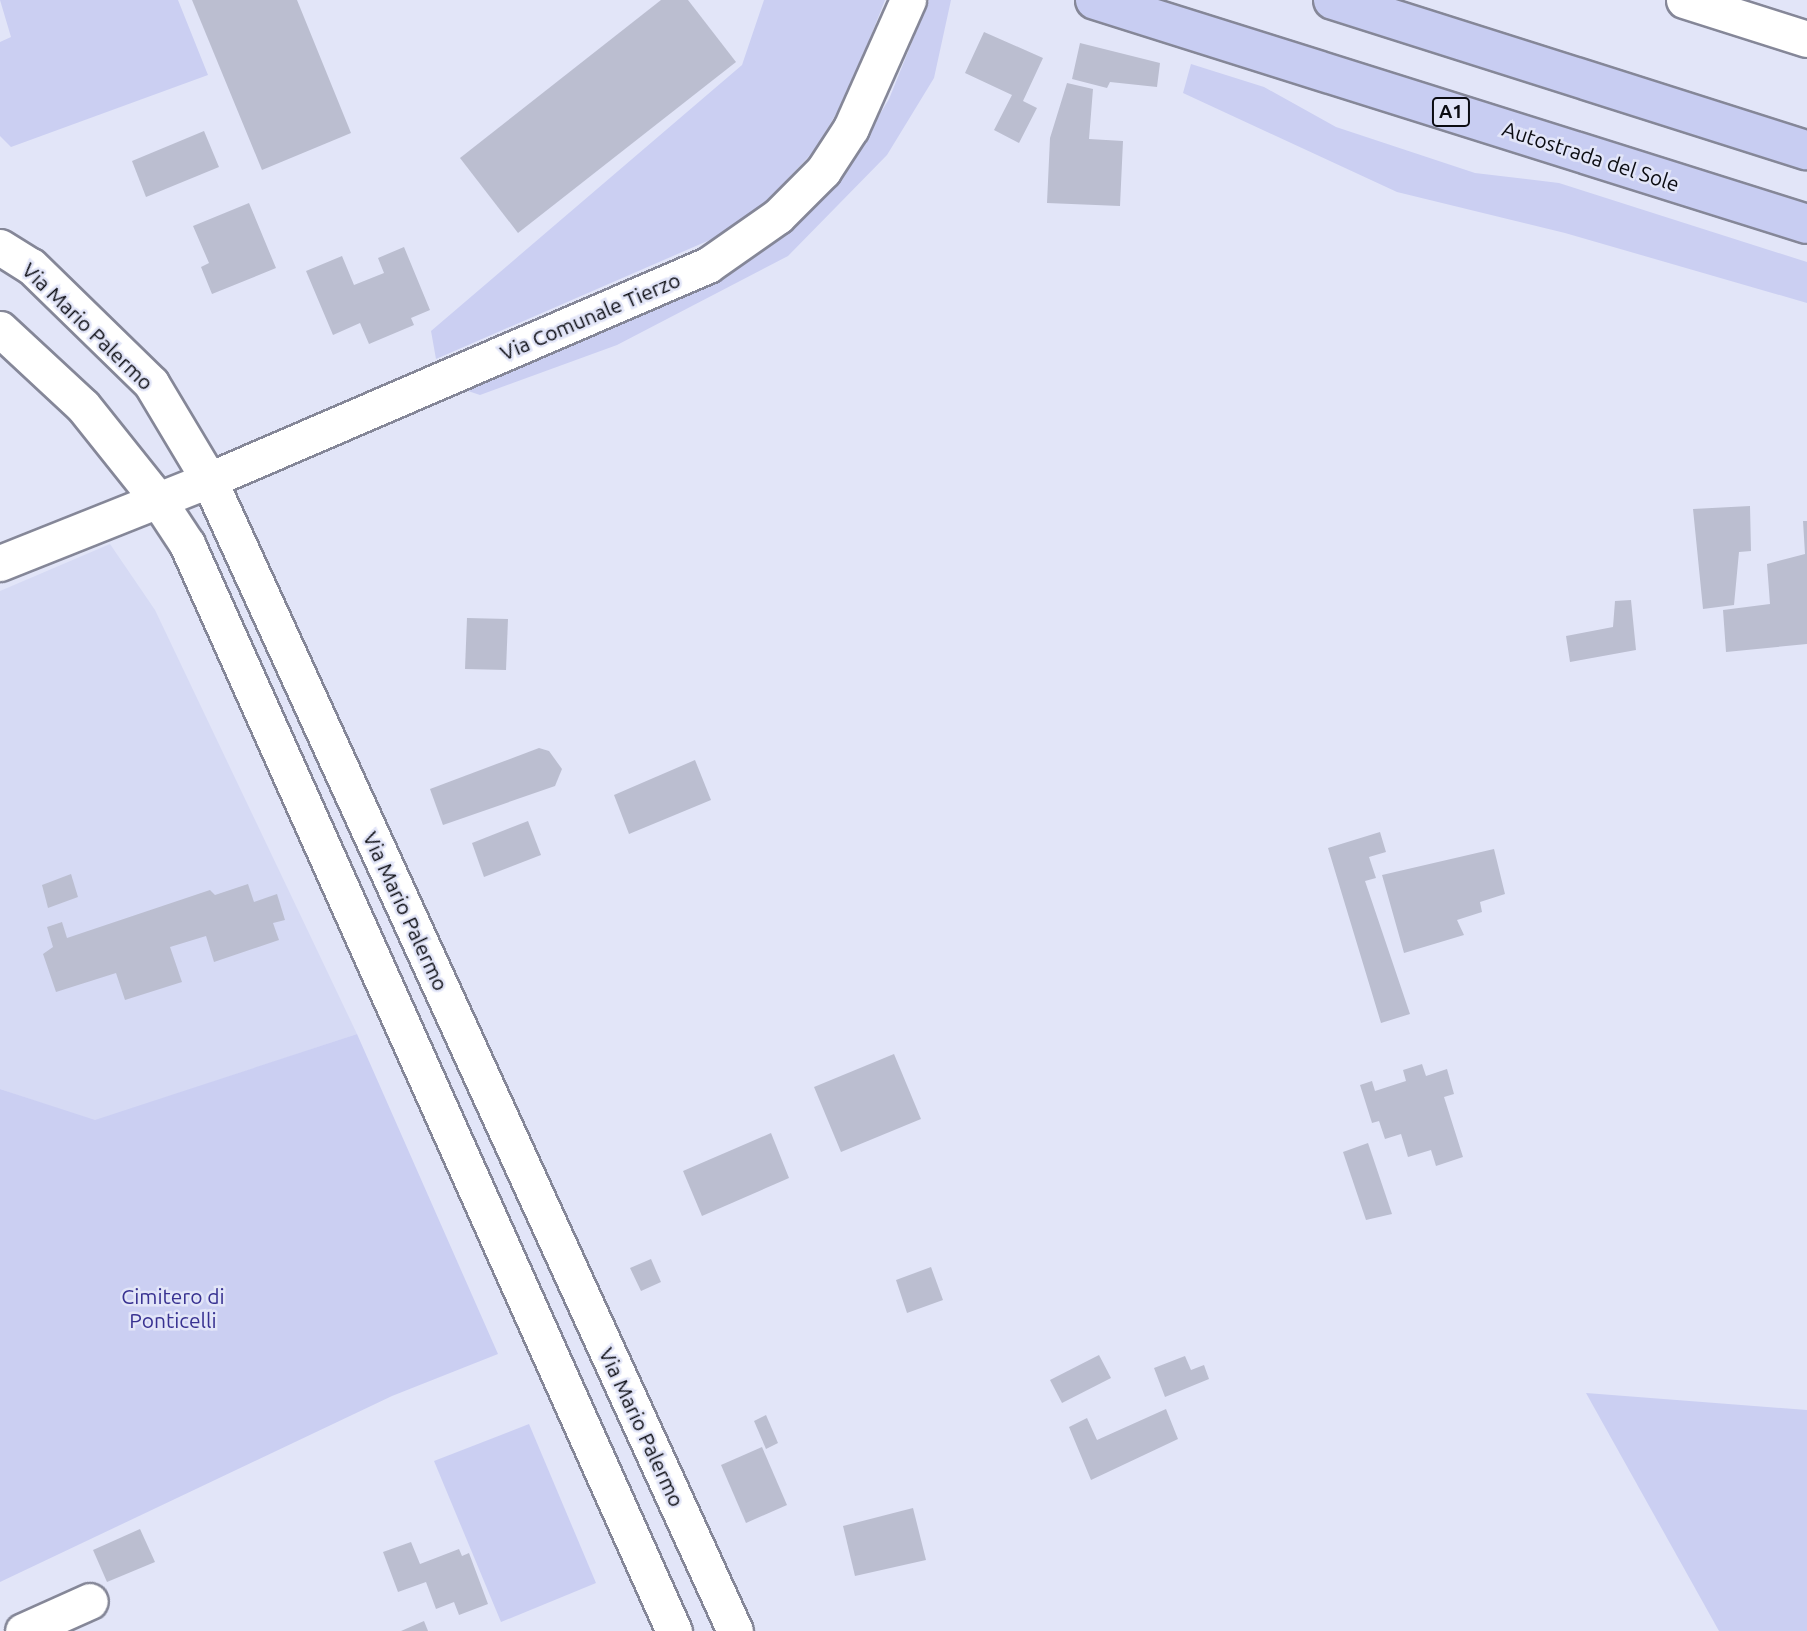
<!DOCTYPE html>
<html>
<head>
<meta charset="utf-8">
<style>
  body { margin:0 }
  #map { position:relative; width:1807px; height:1631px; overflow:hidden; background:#e2e5f8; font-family:Ubuntu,sans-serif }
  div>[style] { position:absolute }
  .built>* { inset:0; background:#d6daf4 }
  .green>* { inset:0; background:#cbcff2 }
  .building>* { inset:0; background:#bbbed0 }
  .roads { filter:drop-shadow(2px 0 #858798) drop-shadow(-2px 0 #858798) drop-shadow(0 2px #858798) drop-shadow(0 -2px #858798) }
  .minor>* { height:35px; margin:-17.5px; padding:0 17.5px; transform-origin:17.5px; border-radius:17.5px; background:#fff }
  .highway>* { height:38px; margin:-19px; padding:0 19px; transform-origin:19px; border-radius:19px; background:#c8cdf2 }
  span { translate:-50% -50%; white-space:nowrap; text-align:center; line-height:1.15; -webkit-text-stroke:5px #e2e5f8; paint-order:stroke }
  .shield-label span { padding:2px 5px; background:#e2e5f8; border:2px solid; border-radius:5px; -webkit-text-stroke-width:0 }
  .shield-label { font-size:19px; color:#0b0c12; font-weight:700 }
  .street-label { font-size:21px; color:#0b0c12 }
  .park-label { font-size:21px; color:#383291 }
</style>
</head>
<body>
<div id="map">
  <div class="built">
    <i style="clip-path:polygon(110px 544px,155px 610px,357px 1034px,95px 1121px,0 1089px,0 591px)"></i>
  </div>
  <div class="green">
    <i style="clip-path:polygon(0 0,178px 0,208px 75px,11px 147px,0 136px,0 42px,11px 37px)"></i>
    <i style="clip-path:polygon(764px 0,885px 0,848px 94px,814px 151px,761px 207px,712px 239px,436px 359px,431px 331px,742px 65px)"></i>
    <i style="clip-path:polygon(929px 0,951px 0,934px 78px,887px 155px,788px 256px,617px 345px,480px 395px,462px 389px,480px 374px,711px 283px,777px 241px,846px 170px,889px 99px)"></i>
    <i style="clip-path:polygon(1191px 64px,1264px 87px,1336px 127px,1475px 173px,1559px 183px,1807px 262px,1807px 303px,1565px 233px,1397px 192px,1183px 93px)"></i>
    <i style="clip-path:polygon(357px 1034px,498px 1354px,392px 1396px,0 1582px,0 1089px,95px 1120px)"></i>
    <i style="clip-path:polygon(1586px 1393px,1807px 1410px,1807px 1631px,1719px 1631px)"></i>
    <i style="clip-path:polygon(529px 1424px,596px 1583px,501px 1622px,434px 1461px)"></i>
  </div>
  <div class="building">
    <i style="clip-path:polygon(192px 0,297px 0,351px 133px,262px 170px)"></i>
    <i style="clip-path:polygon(661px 0,688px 0,736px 62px,518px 233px,460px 158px)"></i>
    <i style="clip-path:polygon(984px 32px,1043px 58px,1023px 101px,1037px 108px,1019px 143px,994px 130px,1012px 95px,965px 73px)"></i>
    <i style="clip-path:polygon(1080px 43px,1160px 63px,1157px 87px,1110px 82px,1107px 88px,1072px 79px)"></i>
    <i style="clip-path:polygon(1067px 83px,1093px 89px,1089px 139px,1123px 141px,1120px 206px,1047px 203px,1050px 138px)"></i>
    <i style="clip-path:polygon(204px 131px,219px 167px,146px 197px,132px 161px)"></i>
    <i style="clip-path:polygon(249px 203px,276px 268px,212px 294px,201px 267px,209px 263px,193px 226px)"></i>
    <i style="clip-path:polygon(404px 247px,430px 310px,411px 318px,414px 325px,369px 344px,360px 323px,333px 335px,306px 271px,342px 256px,354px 285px,384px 273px,378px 258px)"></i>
    <i style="clip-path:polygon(1750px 506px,1751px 551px,1739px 552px,1734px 605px,1703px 609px,1693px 509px)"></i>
    <i style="clip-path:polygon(1803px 521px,1807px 521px,1807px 644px,1726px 652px,1723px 610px,1770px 604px,1767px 564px,1805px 554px)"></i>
    <i style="clip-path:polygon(1631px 600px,1636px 650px,1570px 662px,1566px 636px,1613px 627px,1615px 601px)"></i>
    <i style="clip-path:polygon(467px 618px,508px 619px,506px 670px,465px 669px)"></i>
    <i style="clip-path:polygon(539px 748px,549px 751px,562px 769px,555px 786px,443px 825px,430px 789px)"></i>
    <i style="clip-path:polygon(695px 760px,711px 800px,629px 834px,614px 795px)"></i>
    <i style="clip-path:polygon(528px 821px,541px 855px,484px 877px,472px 843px)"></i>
    <i style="clip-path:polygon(1380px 832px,1386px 852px,1369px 857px,1376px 878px,1365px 881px,1410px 1014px,1381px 1023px,1328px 848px)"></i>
    <i style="clip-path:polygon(1494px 849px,1505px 894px,1480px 902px,1482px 912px,1457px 920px,1464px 935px,1404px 953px,1382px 875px)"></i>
    <i style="clip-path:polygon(71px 874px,78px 897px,48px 908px,42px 885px)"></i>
    <i style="clip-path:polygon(248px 884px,254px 902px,277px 894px,285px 920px,273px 923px,279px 940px,214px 962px,206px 936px,170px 947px,182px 982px,125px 1000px,116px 973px,56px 992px,43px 954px,53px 947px,47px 927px,62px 922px,67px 938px,210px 890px,215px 895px)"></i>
    <i style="clip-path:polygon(894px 1054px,921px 1119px,841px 1152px,814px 1087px)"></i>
    <i style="clip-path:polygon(1422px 1064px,1426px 1076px,1447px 1069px,1454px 1094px,1444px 1097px,1463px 1157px,1436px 1166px,1431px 1150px,1408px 1157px,1401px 1134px,1385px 1139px,1379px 1121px,1372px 1123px,1360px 1085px,1372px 1081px,1375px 1091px,1406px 1081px,1403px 1070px)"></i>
    <i style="clip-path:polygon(771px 1133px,789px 1178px,702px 1216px,683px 1171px)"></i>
    <i style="clip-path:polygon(1368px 1143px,1392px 1214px,1366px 1220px,1343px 1152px)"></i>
    <i style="clip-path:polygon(651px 1259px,661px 1282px,641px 1291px,630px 1268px)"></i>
    <i style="clip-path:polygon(931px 1267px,943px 1300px,907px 1313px,896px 1280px)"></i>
    <i style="clip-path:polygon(1099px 1355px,1111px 1378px,1062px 1403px,1050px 1380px)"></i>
    <i style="clip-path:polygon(1185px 1356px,1191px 1370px,1204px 1365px,1209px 1379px,1165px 1397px,1154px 1368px)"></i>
    <i style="clip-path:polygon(1166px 1409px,1178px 1439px,1091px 1480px,1069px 1427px,1087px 1418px,1097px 1440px)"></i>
    <i style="clip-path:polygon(766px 1415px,778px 1443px,766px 1449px,754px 1421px)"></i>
    <i style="clip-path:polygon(762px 1447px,787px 1505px,746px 1523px,721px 1465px)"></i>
    <i style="clip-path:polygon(913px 1508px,926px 1560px,855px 1576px,843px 1526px)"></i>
    <i style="clip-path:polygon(140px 1529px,155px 1562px,107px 1582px,93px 1550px)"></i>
    <i style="clip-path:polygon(411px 1542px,420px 1564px,459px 1549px,462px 1556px,469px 1553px,488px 1604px,459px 1615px,454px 1602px,436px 1609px,426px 1582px,398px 1592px,383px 1552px)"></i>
    <i style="clip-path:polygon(424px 1621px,428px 1631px,401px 1631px)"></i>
  </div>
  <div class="roads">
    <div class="minor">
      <i style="left:1684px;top:0;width:129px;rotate:17.6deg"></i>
      <i style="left:0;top:247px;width:36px;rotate:32deg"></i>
      <i style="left:31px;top:266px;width:168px;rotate:44.3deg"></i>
      <i style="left:151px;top:383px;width:113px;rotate:59.1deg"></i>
      <i style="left:209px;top:480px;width:1265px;rotate:65.44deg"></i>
      <i style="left:0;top:329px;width:113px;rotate:42.9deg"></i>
      <i style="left:83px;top:406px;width:120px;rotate:51.4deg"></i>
      <i style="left:158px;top:500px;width:53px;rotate:56.6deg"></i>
      <i style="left:187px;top:544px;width:1191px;rotate:65.87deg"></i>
      <i style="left:0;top:563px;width:225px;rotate:-21.7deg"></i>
      <i style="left:209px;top:480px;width:543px;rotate:-23.31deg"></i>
      <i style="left:708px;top:265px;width:85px;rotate:-35deg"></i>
      <i style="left:778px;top:216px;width:64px;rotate:-45deg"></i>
      <i style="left:823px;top:171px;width:51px;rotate:-56.9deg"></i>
      <i style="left:851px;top:128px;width:140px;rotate:-66deg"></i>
      <i style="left:23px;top:1631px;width:73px;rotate:-24.1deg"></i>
    </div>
    <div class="highway">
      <i style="left:1095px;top:0;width:746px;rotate:17.46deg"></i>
      <i style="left:1333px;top:0;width:497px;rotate:17.6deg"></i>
    </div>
  </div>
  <div class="shield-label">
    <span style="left:1451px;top:112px">A1</span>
  </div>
  <div class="street-label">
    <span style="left:1591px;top:156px;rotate:18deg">Autostrada del Sole</span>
    <span style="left:590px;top:316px;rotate:-23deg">Via Comunale Tierzo</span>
    <span style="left:88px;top:326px;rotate:44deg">Via Mario Palermo</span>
    <span style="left:406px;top:911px;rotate:65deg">Via Mario Palermo</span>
    <span style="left:642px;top:1427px;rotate:65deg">Via Mario Palermo</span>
  </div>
  <div class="park-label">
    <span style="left:173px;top:1308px">Cimitero di<br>Ponticelli</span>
  </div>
</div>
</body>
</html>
